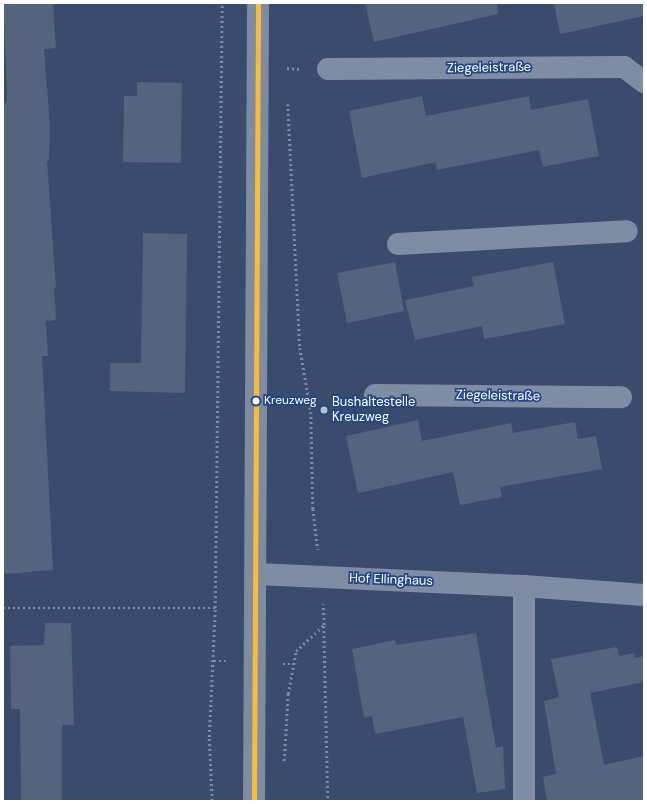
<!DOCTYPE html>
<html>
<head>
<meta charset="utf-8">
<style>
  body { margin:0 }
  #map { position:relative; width:647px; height:804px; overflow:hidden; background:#394c6e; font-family:"DM Sans",sans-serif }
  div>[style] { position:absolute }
  .building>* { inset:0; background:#54647e }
  .path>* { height:2.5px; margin-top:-1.25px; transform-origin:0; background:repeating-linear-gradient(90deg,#7f8da4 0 2px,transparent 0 5px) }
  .minor>* { height:22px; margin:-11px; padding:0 11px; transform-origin:11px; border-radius:11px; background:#7f8da4 }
  .major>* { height:22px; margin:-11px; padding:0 11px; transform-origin:11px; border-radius:11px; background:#7e8ca1 }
  .bus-1>* { height:5px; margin:-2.5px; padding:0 2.5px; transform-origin:2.5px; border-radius:2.5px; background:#fbbb3a }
  .dots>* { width:11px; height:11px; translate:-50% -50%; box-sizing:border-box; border:2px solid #234684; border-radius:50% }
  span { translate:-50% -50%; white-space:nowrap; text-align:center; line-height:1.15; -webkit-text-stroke:3.5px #234684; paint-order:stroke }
  .bus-label { font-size:12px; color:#fff }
  .left { translate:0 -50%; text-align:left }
  .street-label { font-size:13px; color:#fff }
  .poi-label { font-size:13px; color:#fff }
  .frame { position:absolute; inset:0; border:4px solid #fff; pointer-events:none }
</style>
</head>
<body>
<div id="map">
  <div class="building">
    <i style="clip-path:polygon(3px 3px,53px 3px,56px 48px,44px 49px,50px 127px,49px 161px,47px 161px,56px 287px,54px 288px,56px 320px,46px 321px,48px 356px,42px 356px,53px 570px,3px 574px,3px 103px,7px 103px,7px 86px)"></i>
    <i style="clip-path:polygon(365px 3px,497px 3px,498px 14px,374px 42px)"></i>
    <i style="clip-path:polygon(554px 3px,644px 3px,644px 16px,560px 34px)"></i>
    <i style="clip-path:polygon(137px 82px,182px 83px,181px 163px,123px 162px,124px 96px,137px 96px)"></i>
    <i style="clip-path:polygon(422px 96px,426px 116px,529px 96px,531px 110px,588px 99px,599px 156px,543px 167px,539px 150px,437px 170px,436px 162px,362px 178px,349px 111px)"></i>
    <i style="clip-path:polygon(143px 233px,187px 234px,185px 393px,110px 391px,110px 363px,141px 363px)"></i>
    <i style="clip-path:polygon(395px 262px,404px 311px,347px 323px,337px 273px)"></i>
    <i style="clip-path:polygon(553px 262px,565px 324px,484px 339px,482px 326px,415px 340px,405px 300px,474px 286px,472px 277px)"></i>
    <i style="clip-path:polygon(418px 420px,422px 441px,511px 423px,513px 433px,575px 422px,578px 439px,596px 436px,602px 469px,500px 487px,502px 497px,460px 505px,453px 472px,358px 493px,346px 436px)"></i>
    <i style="clip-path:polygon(45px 623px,71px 623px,74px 725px,62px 725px,62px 801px,21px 801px,20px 709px,11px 709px,10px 646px,44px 645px)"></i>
    <i style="clip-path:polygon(476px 633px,496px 748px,503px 746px,505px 789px,477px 793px,463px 717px,375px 734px,372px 716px,364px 718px,352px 649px,395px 640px,396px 645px)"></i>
    <i style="clip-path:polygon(617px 647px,619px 656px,634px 653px,635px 658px,644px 656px,644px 682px,590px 693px,604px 765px,644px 756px,644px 801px,547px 801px,543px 777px,556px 774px,544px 701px,559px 697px,551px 659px)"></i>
  </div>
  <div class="path">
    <i style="left:287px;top:68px;width:14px;rotate:4deg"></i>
    <i style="left:288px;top:104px;width:244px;rotate:87.2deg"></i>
    <i style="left:300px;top:348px;width:65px;rotate:80.2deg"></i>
    <i style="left:311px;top:412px;width:97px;rotate:88.8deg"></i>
    <i style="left:313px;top:509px;width:41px;rotate:83deg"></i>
    <i style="left:3px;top:608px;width:212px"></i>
    <i style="left:324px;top:626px;width:175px;rotate:88.7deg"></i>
    <i style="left:214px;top:661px;width:14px"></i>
    <i style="left:283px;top:664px;width:11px"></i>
    <i style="left:284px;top:761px;width:67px;rotate:-86.6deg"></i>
    <i style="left:288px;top:694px;width:44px;rotate:-79.5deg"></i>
    <i style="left:296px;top:651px;width:38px;rotate:-43deg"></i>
    <i style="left:324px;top:625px;width:21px;rotate:-93deg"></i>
    <i style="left:212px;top:801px;width:64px;rotate:-92.7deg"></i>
    <i style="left:209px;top:737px;width:129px;rotate:-87.3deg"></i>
    <i style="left:215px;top:608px;width:605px;rotate:-89.34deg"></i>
  </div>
  <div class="minor">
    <i style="left:328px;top:69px;width:296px;rotate:-0.4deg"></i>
    <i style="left:624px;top:67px;width:25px;rotate:37deg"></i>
    <i style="left:398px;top:244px;width:229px;rotate:-3.2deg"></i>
    <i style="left:375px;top:395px;width:246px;rotate:0.5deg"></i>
    <i style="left:257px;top:574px;width:267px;rotate:2.6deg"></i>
    <i style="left:524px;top:586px;width:120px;rotate:4.3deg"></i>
    <i style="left:524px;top:586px;width:215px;rotate:90deg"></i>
  </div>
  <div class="major">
    <i style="left:254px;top:801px;width:798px;rotate:-89.71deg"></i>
  </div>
  <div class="bus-1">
    <i style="left:254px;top:801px;width:798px;rotate:-89.71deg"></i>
  </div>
  <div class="dots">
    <i style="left:256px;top:401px;background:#fff"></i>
    <i style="left:324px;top:410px;background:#bac0cc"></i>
  </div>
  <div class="bus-label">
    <span class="left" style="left:264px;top:401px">Kreuzweg</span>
  </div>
  <div class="street-label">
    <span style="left:489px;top:68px;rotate:-1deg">Ziegeleistraße</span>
    <span style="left:498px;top:396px;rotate:1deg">Ziegeleistraße</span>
    <span style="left:391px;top:580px;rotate:2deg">Hof Ellinghaus</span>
  </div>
  <div class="poi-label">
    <span class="left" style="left:332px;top:410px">Bushaltestelle<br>Kreuzweg</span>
  </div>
  <div class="frame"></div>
</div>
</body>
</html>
